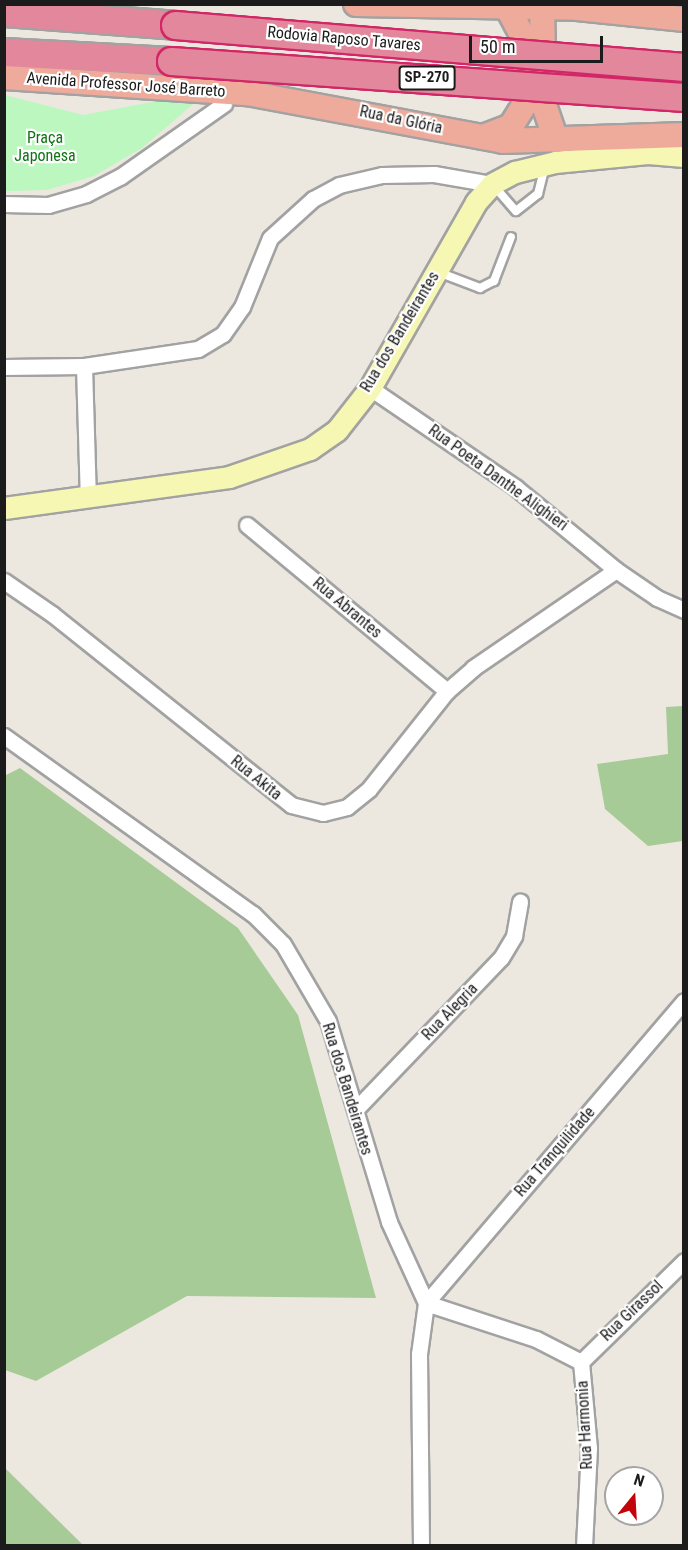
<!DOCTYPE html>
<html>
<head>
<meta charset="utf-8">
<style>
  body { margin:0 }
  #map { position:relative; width:688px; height:1550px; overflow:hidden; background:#ece8e0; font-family:"Roboto Condensed",sans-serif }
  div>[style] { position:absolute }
  .forest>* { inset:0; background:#a7cb96 }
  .park>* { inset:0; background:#bcf7bf }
  .roads { filter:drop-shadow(2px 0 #a2a2a2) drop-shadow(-2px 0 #a2a2a2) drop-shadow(0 2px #a2a2a2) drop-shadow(0 -2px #a2a2a2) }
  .service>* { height:8px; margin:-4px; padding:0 4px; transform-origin:4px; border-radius:4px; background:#fff }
  .minor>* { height:15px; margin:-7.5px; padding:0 7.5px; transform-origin:7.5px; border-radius:7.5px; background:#fff }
  .secondary>* { height:21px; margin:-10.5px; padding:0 10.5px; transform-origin:10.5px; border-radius:10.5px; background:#f6f7b3 }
  .trunk>* { height:24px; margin:-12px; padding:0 12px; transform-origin:12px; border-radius:12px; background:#eeaa9a }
  .motorway>* { height:27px; margin:-13.5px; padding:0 13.5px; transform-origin:13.5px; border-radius:13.5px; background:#e3889c }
  .bridges { filter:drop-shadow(2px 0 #d12767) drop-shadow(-2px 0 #d12767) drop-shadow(0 2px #d12767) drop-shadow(0 -2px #d12767) }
  .motorway-bridge>* { height:27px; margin:-13.5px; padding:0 13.5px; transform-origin:13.5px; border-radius:13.5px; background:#e3889c }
  span { translate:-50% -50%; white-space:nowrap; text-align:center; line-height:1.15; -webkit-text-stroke:4.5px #fff; paint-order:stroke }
  .shield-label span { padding:2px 4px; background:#fff; border:2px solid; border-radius:4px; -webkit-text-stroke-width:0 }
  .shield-label { font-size:15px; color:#1b1b1b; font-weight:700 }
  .street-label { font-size:16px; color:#1b1b1b }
  .park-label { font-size:16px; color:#0d7413 }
  .frame { position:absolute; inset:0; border:6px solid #1b1b1b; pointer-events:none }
  .north { position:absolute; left:604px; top:1466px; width:60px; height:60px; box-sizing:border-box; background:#fff; border:2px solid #a4a4a4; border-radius:50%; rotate:18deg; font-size:16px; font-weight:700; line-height:24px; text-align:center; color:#1b1b1b }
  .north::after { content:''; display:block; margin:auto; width:21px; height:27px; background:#c1050b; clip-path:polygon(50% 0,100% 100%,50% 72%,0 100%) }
  .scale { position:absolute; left:469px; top:36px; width:134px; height:27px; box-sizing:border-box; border:3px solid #1b1b1b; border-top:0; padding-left:8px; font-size:18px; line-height:21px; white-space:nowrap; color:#1b1b1b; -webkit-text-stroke:4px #fff; paint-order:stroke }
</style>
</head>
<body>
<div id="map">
  <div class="forest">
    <i style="clip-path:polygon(683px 706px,683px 841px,648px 846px,605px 809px,597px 764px,668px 754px,666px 707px)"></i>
    <i style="clip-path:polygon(20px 768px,238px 928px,298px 1015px,376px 1298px,187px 1296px,36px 1381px,5px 1370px,4px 776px)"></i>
    <i style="clip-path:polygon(4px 1468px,5px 1468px,83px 1545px,5px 1545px)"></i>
  </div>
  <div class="park">
    <i style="clip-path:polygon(5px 95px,83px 115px,168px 99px,199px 99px,142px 148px,94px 176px,47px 190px,11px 191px,5px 191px)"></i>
  </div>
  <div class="roads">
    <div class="service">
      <i style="left:494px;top:186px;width:33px;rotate:49deg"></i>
      <i style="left:516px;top:211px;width:28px;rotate:-38deg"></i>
      <i style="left:538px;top:194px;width:29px;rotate:-76deg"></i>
      <i style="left:438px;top:272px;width:45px;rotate:20.9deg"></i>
      <i style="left:480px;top:288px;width:16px;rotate:-27deg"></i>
      <i style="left:494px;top:281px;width:47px;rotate:-68.9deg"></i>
    </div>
    <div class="minor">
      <i style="left:4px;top:204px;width:44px;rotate:1.3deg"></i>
      <i style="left:48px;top:205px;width:40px;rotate:-16deg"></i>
      <i style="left:86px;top:194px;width:39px;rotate:-27deg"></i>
      <i style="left:121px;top:176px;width:126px;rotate:-35deg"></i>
      <i style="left:84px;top:366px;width:131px;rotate:88.3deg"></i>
      <i style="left:4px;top:367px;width:80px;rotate:-0.7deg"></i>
      <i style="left:84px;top:366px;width:115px;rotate:-8.5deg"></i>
      <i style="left:198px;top:349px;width:29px;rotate:-31deg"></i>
      <i style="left:223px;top:334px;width:33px;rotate:-55deg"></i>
      <i style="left:242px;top:307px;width:74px;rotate:-67.9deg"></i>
      <i style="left:270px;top:238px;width:58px;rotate:-42.2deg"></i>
      <i style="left:313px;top:199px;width:30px;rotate:-28deg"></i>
      <i style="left:339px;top:185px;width:44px;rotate:-13.1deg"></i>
      <i style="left:382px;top:175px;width:52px;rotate:-1.1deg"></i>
      <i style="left:434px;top:174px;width:59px;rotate:9.8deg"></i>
      <i style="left:370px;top:388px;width:176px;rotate:34.3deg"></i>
      <i style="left:515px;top:487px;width:131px;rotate:39.4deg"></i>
      <i style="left:616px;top:570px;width:50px;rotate:34.3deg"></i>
      <i style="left:657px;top:598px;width:30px;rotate:24deg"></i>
      <i style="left:247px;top:525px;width:260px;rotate:39.7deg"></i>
      <i style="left:4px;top:581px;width:58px;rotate:34.5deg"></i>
      <i style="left:52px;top:614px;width:306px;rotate:38.6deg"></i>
      <i style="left:291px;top:805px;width:33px;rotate:14deg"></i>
      <i style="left:323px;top:813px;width:25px;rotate:-14deg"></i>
      <i style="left:347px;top:807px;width:28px;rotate:-39deg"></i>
      <i style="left:369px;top:789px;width:125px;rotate:-51.5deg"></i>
      <i style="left:447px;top:691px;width:35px;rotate:-41deg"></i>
      <i style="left:473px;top:668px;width:173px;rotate:-34.4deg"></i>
      <i style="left:4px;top:736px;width:306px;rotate:35.6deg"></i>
      <i style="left:253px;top:914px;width:42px;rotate:45deg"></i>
      <i style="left:283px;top:944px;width:89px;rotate:59.7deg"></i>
      <i style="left:328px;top:1021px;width:210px;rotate:73.1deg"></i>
      <i style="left:389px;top:1222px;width:89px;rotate:65.4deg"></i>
      <i style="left:426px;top:1303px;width:51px;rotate:97.8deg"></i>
      <i style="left:419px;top:1354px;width:192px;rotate:89.4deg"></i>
      <i style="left:356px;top:1109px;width:209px;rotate:-46.2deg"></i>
      <i style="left:501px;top:958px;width:26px;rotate:-59deg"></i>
      <i style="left:514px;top:936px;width:35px;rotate:-80deg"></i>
      <i style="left:426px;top:1303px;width:397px;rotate:-49.5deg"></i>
      <i style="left:426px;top:1303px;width:116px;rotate:18.1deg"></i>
      <i style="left:536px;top:1339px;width:51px;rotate:27.1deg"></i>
      <i style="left:581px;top:1362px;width:86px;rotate:84.7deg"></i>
      <i style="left:589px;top:1448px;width:98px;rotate:92.9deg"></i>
      <i style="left:581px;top:1362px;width:144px;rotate:-44.4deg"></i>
    </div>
    <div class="secondary">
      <i style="left:4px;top:508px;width:227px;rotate:-7.8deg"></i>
      <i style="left:229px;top:477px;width:86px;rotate:-19.1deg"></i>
      <i style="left:310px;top:449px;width:33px;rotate:-35deg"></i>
      <i style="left:337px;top:430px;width:53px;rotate:-51.8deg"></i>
      <i style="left:370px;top:388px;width:214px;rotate:-60.3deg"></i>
      <i style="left:476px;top:202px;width:24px;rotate:-48deg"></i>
      <i style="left:492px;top:184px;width:26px;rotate:-28deg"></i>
      <i style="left:515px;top:172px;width:41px;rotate:-14deg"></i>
      <i style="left:555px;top:162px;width:93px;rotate:-5.5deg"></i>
      <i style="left:648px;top:153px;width:36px;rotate:5deg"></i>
    </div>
    <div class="trunk">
      <i style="left:356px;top:4px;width:221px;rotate:1deg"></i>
      <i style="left:577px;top:8px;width:108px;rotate:5.9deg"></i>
      <i style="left:542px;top:6px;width:99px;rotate:88.8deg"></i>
      <i style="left:544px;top:105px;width:37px;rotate:71deg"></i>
      <i style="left:4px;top:77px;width:244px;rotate:3.8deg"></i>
      <i style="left:247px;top:93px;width:260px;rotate:10.6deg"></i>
      <i style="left:503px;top:141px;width:181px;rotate:-1.9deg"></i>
      <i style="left:483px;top:137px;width:30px;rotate:-21deg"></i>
      <i style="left:511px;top:126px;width:25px;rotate:-58deg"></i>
      <i style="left:524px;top:105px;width:28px;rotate:-84deg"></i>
      <i style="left:527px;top:77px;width:44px;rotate:-97.8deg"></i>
      <i style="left:521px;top:33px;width:30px;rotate:-118deg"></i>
    </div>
    <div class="motorway">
      <i style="left:4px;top:12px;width:171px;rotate:4.3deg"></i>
      <i style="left:4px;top:52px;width:167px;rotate:3.1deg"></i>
    </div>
  </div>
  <div class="bridges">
    <div class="motorway-bridge">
      <i style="left:175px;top:25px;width:511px;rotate:4.72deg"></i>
      <i style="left:171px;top:61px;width:514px;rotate:4.01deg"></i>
    </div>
  </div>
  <div class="shield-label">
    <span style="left:427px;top:78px">SP-270</span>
  </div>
  <div class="street-label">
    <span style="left:344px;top:39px;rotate:5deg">Rodovia Raposo Tavares</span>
    <span style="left:126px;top:85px;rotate:4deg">Avenida Professor José Barreto</span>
    <span style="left:401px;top:120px;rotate:12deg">Rua da Glória</span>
    <span style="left:400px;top:332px;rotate:-59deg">Rua dos Bandeirantes</span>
    <span style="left:498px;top:478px;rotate:36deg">Rua Poeta Danthe Alighieri</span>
    <span style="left:347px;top:608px;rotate:40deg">Rua Abrantes</span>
    <span style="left:256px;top:778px;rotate:39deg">Rua Akita</span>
    <span style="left:450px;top:1012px;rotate:-46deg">Rua Alegria</span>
    <span style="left:347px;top:1089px;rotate:73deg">Rua dos Bandeirantes</span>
    <span style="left:555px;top:1152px;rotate:-49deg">Rua Tranquilidade</span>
    <span style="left:632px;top:1311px;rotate:-44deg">Rua Girassol</span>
    <span style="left:585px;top:1425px;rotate:-93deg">Rua Harmonia</span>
  </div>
  <div class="park-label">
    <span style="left:45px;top:147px">Praça<br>Japonesa</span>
  </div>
  <div class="frame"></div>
  <div class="north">N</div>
  <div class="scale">50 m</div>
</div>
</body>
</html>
